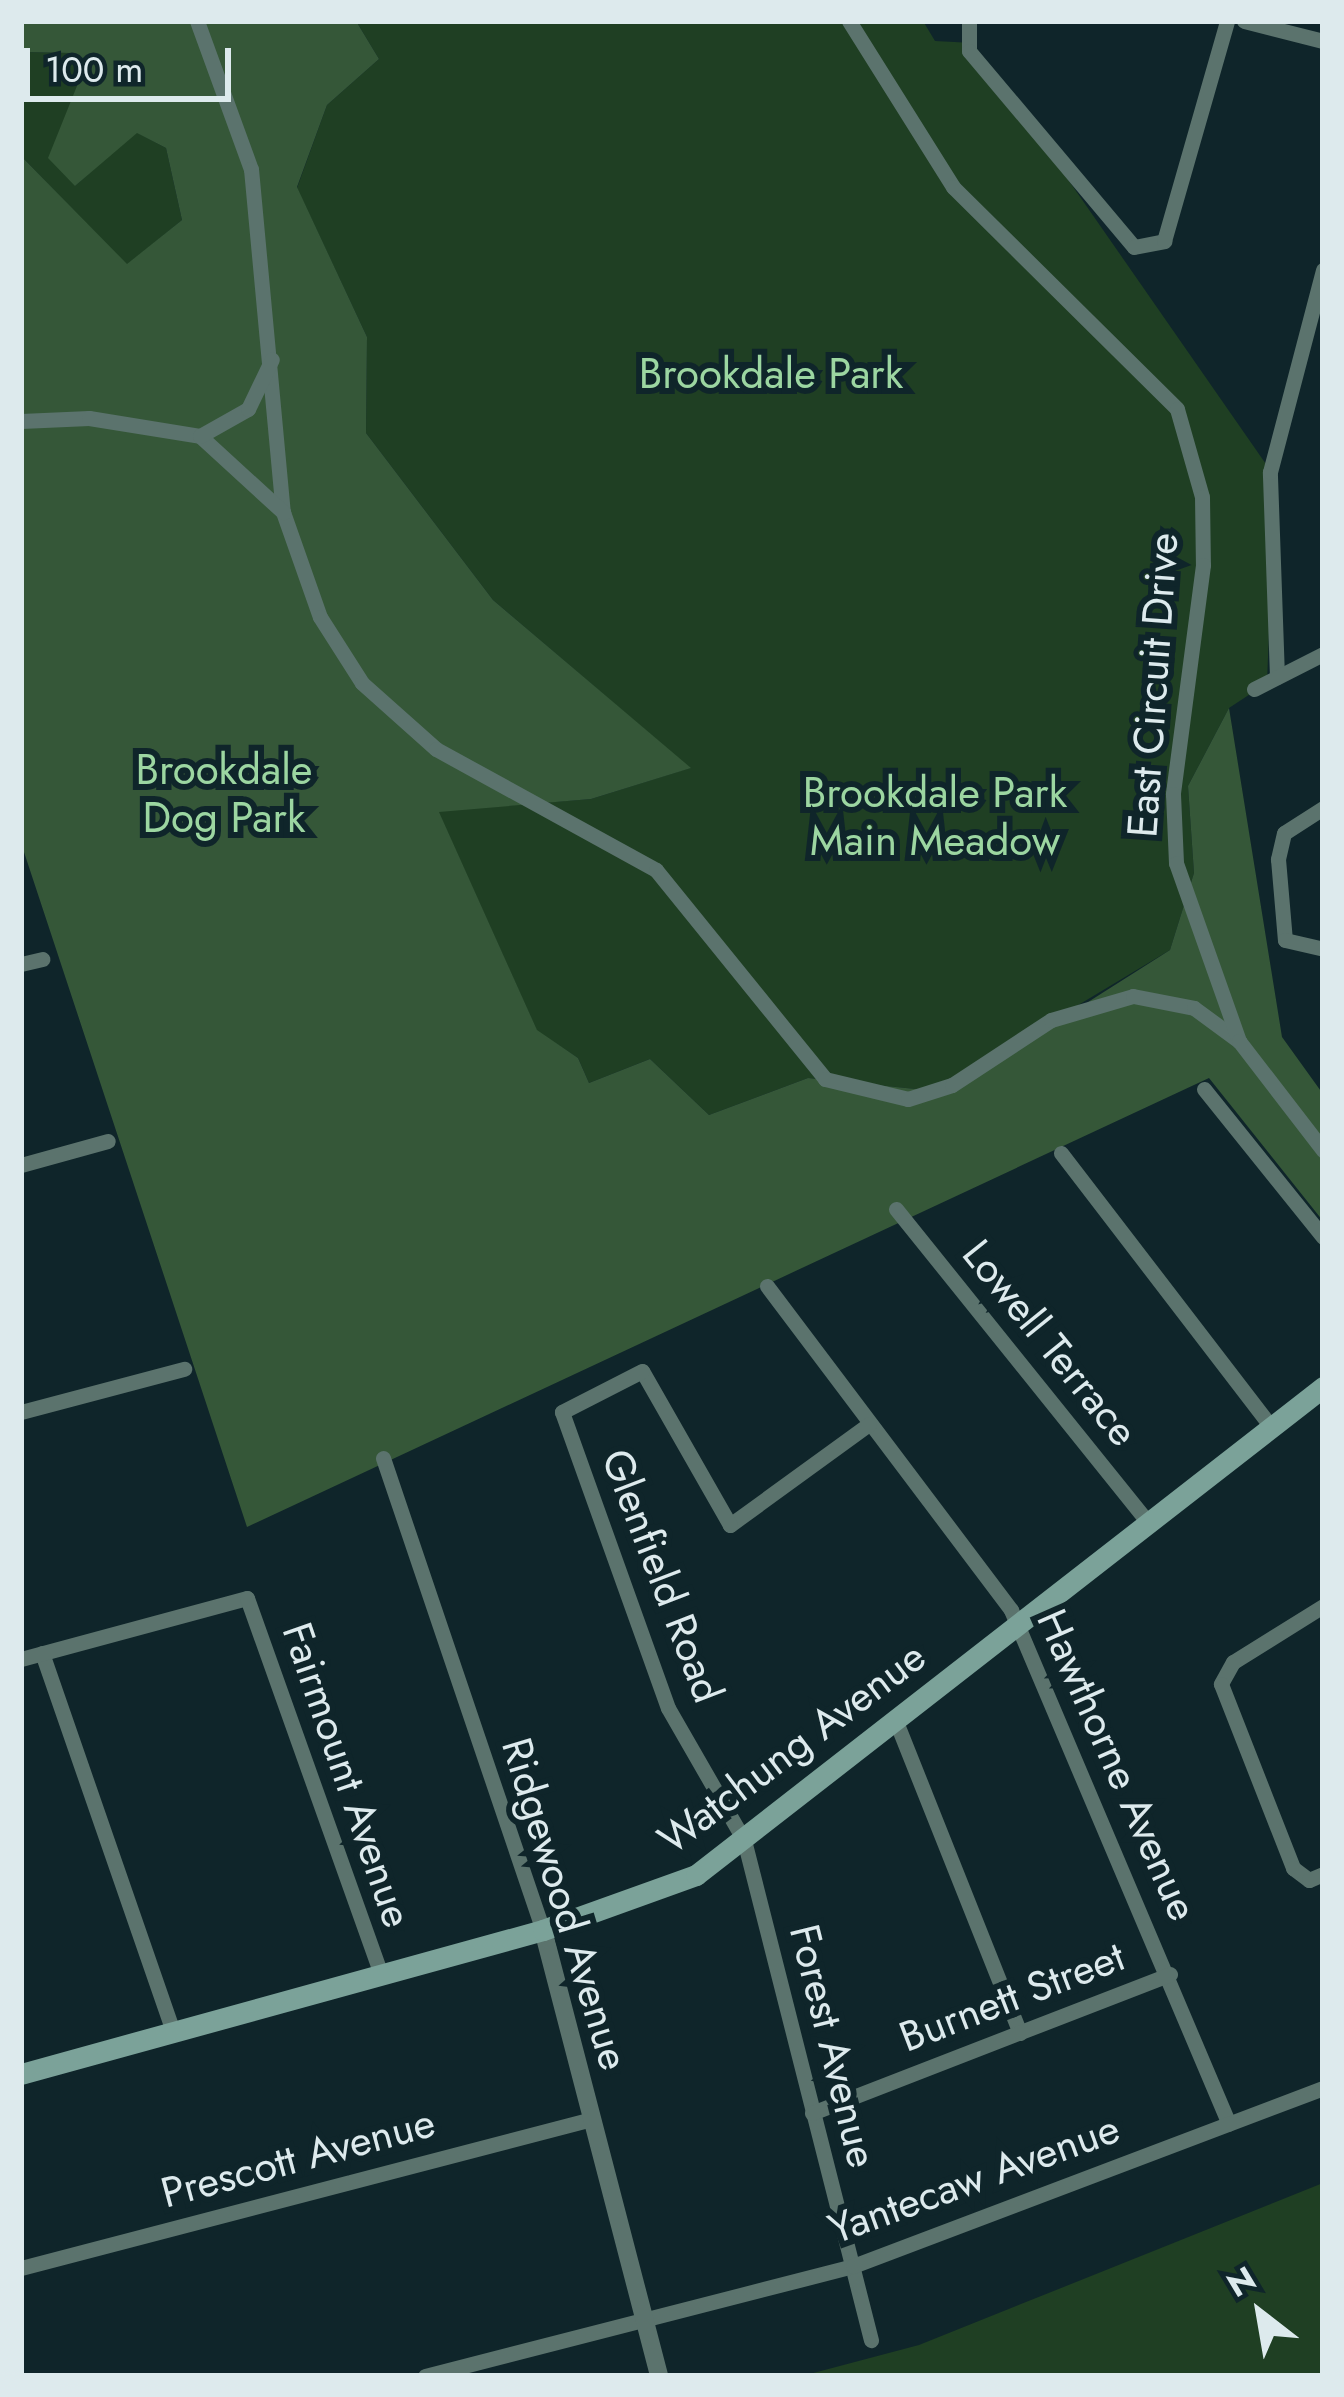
<!DOCTYPE html>
<html>
<head>
<meta charset="utf-8">
<style>
  body { margin:0 }
  #map { position:relative; width:1344px; height:2397px; overflow:hidden; background:#0f252a; font-family:Jost,sans-serif }
  div>[style] { position:absolute }
  .green>* { inset:0; background:#1f3f23 }
  .forest>* { inset:0; background:#355738 }
  .minor>* { height:15px; margin:-7.5px; padding:0 7.5px; transform-origin:7.5px; border-radius:7.5px; background:#5b736d }
  .tertiary>* { height:18px; margin:-9px; padding:0 9px; transform-origin:9px; border-radius:9px; background:#5b736d }
  .secondary>* { height:21px; margin:-10.5px; padding:0 10.5px; transform-origin:10.5px; border-radius:10.5px; background:#7ba299 }
  span { translate:-50% -50%; white-space:nowrap; text-align:center; line-height:1.15; -webkit-text-stroke:12px #0f252a; paint-order:stroke }
  .park-label { font-size:42px; color:#9cd6a1 }
  .street-label { font-size:42px; color:#ddeaed }
  .frame { position:absolute; inset:0; border:24px solid #ddeaed; pointer-events:none }
  .north { position:absolute; left:1200px; top:2253px; width:120px; height:120px; -webkit-text-stroke:9px #0f252a; paint-order:stroke; rotate:329deg; font-size:33px; font-weight:700; line-height:48px; text-align:center; color:#ddeaed }
  .north::after { content:''; display:block; margin:auto; width:42px; height:54px; background:#ddeaed; clip-path:polygon(50% 0,100% 100%,50% 72%,0 100%) }
  .scale { position:absolute; left:24px; top:48px; width:207px; height:54px; box-sizing:border-box; border:6px solid #ddeaed; border-top:0; padding-left:15px; font-size:36px; line-height:42px; white-space:nowrap; color:#ddeaed; -webkit-text-stroke:9px #0f252a; paint-order:stroke }
</style>
</head>
<body>
<div id="map">
  <div class="green">
    <i style="clip-path:polygon(356px 21px,923px 21px,935px 41px,973px 43px,1275px 477px,1267px 683px,1229px 708px,1188px 786px,1194px 873px,1170px 950px,935px 1091px,808px 1078px,709px 1115px,650px 1059px,589px 1083px,578px 1058px,537px 1031px,438px 811px,591px 799px,690px 768px,493px 600px,366px 433px,367px 337px,297px 188px,327px 105px,379px 59px)"></i>
    <i style="clip-path:polygon(25px 52px,70px 53px,81px 76px,75px 186px,136px 132px,166px 148px,182px 220px,127px 265px,21px 156px)"></i>
    <i style="clip-path:polygon(1323px 2183px,1323px 2376px,802px 2376px,919px 2345px)"></i>
  </div>
  <div class="forest">
    <i style="clip-path:polygon(21px 21px,356px 21px,379px 59px,327px 105px,297px 187px,367px 337px,366px 433px,493px 600px,691px 768px,591px 799px,439px 812px,537px 1030px,578px 1058px,589px 1083px,650px 1059px,709px 1115px,808px 1078px,935px 1091px,1003px 1056px,1170px 950px,1194px 873px,1188px 786px,1229px 708px,1282px 1037px,1323px 1094px,1323px 1221px,1209px 1078px,247px 1527px,21px 843px,21px 156px,127px 264px,182px 220px,166px 148px,137px 133px,75px 186px,48px 158px,81px 76px,70px 53px,25px 52px,21px 76px)"></i>
  </div>
  <div class="minor">
    <i style="left:197px;top:21px;width:158px;rotate:70deg"></i>
    <i style="left:251px;top:169px;width:344px;rotate:84.7deg"></i>
    <i style="left:283px;top:512px;width:111px;rotate:70.6deg"></i>
    <i style="left:320px;top:617px;width:78px;rotate:57.5deg"></i>
    <i style="left:362px;top:683px;width:99px;rotate:41.7deg"></i>
    <i style="left:436px;top:749px;width:251px;rotate:28.8deg"></i>
    <i style="left:656px;top:870px;width:269px;rotate:51deg"></i>
    <i style="left:825px;top:1079px;width:85px;rotate:13.5deg"></i>
    <i style="left:908px;top:1099px;width:46px;rotate:-17.7deg"></i>
    <i style="left:952px;top:1085px;width:118px;rotate:-33.3deg"></i>
    <i style="left:1051px;top:1020px;width:85px;rotate:-16.3deg"></i>
    <i style="left:1133px;top:996px;width:62px;rotate:11.1deg"></i>
    <i style="left:1194px;top:1008px;width:56px;rotate:36.3deg"></i>
    <i style="left:849px;top:21px;width:196px;rotate:57.9deg"></i>
    <i style="left:953px;top:187px;width:315px;rotate:44.7deg"></i>
    <i style="left:1177px;top:409px;width:91px;rotate:74.1deg"></i>
    <i style="left:1202px;top:497px;width:68px;rotate:89.2deg"></i>
    <i style="left:1203px;top:565px;width:231px;rotate:97.5deg"></i>
    <i style="left:1173px;top:794px;width:69px;rotate:87.5deg"></i>
    <i style="left:1176px;top:863px;width:189px;rotate:70.5deg"></i>
    <i style="left:1239px;top:1041px;width:138px;rotate:52.4deg"></i>
    <i style="left:969px;top:21px;width:30px;rotate:90deg"></i>
    <i style="left:969px;top:51px;width:256px;rotate:49.9deg"></i>
    <i style="left:1134px;top:247px;width:31px;rotate:-11deg"></i>
    <i style="left:1164px;top:241px;width:229px;rotate:-74deg"></i>
    <i style="left:1244px;top:21px;width:81px;rotate:14.2deg"></i>
    <i style="left:21px;top:421px;width:68px;rotate:-2.5deg"></i>
    <i style="left:89px;top:418px;width:112px;rotate:9.2deg"></i>
    <i style="left:200px;top:436px;width:113px;rotate:42.5deg"></i>
    <i style="left:200px;top:436px;width:55px;rotate:-29.4deg"></i>
    <i style="left:248px;top:409px;width:55px;rotate:-64.4deg"></i>
    <i style="left:1277px;top:677px;width:205px;rotate:-92deg"></i>
    <i style="left:1270px;top:472px;width:209px;rotate:-75.3deg"></i>
    <i style="left:1254px;top:689px;width:77px;rotate:-26.9deg"></i>
    <i style="left:1323px;top:808px;width:46px;rotate:147.3deg"></i>
    <i style="left:1284px;top:833px;width:27px;rotate:103deg"></i>
    <i style="left:1278px;top:859px;width:81px;rotate:85.1deg"></i>
    <i style="left:1285px;top:940px;width:39px;rotate:13deg"></i>
    <i style="left:21px;top:964px;width:22px;rotate:-13deg"></i>
    <i style="left:1204px;top:1089px;width:190px;rotate:51.2deg"></i>
    <i style="left:1061px;top:1153px;width:345px;rotate:52.5deg"></i>
    <i style="left:21px;top:1165px;width:90px;rotate:-15.4deg"></i>
    <i style="left:896px;top:1209px;width:402px;rotate:51.2deg"></i>
    <i style="left:767px;top:1286px;width:406px;rotate:53deg"></i>
    <i style="left:1011px;top:1610px;width:558px;rotate:67.02deg"></i>
    <i style="left:21px;top:1412px;width:169px;rotate:-14.8deg"></i>
    <i style="left:869px;top:1424px;width:172px;rotate:144deg"></i>
    <i style="left:730px;top:1525px;width:177px;rotate:-119.7deg"></i>
    <i style="left:642px;top:1371px;width:90px;rotate:152.9deg"></i>
    <i style="left:562px;top:1412px;width:314px;rotate:70.3deg"></i>
    <i style="left:668px;top:1708px;width:152px;rotate:60.1deg"></i>
    <i style="left:744px;top:1840px;width:516px;rotate:75.75deg"></i>
    <i style="left:383px;top:1458px;width:498px;rotate:71.3deg"></i>
    <i style="left:1323px;top:1606px;width:106px;rotate:148.1deg"></i>
    <i style="left:1233px;top:1662px;width:25px;rotate:119deg"></i>
    <i style="left:1221px;top:1684px;width:198px;rotate:68.6deg"></i>
    <i style="left:1293px;top:1868px;width:20px;rotate:37deg"></i>
    <i style="left:1309px;top:1880px;width:15px;rotate:-23deg"></i>
    <i style="left:42px;top:1653px;width:401px;rotate:70.9deg"></i>
    <i style="left:21px;top:1659px;width:234px;rotate:-15.1deg"></i>
    <i style="left:247px;top:1598px;width:400px;rotate:70.4deg"></i>
    <i style="left:895px;top:1719px;width:338px;rotate:68.3deg"></i>
    <i style="left:812px;top:2113px;width:384px;rotate:-21.2deg"></i>
    <i style="left:21px;top:2268px;width:590px;rotate:-14.62deg"></i>
    <i style="left:425px;top:2376px;width:442px;rotate:-14.4deg"></i>
    <i style="left:853px;top:2266px;width:503px;rotate:-20.74deg"></i>
  </div>
  <div class="tertiary">
    <i style="left:543px;top:1930px;width:461px;rotate:75.4deg"></i>
  </div>
  <div class="secondary">
    <i style="left:21px;top:2074px;width:541px;rotate:-15.42deg"></i>
    <i style="left:543px;top:1930px;width:163px;rotate:-19.8deg"></i>
    <i style="left:696px;top:1875px;width:795px;rotate:-37.89deg"></i>
  </div>
  <div class="park-label">
    <span style="left:771px;top:374px">Brookdale Park</span>
    <span style="left:224px;top:794px">Brookdale<br>Dog Park</span>
    <span style="left:935px;top:817px">Brookdale Park<br>Main Meadow</span>
  </div>
  <div class="street-label">
    <span style="left:1153px;top:685px;rotate:-86deg">East Circuit Drive</span>
    <span style="left:1050px;top:1343px;rotate:51deg">Lowell Terrace</span>
    <span style="left:662px;top:1576px;rotate:69deg">Glenfield Road</span>
    <span style="left:792px;top:1748px;rotate:-37deg">Watchung Avenue</span>
    <span style="left:1117px;top:1765px;rotate:66deg">Hawthorne Avenue</span>
    <span style="left:347px;top:1775px;rotate:71deg">Fairmount Avenue</span>
    <span style="left:565px;top:1904px;rotate:73deg">Ridgewood Avenue</span>
    <span style="left:1012px;top:1997px;rotate:-21deg">Burnett Street</span>
    <span style="left:833px;top:2046px;rotate:76deg">Forest Avenue</span>
    <span style="left:298px;top:2158px;rotate:-15deg">Prescott Avenue</span>
    <span style="left:974px;top:2179px;rotate:-20deg">Yantecaw Avenue</span>
  </div>
  <div class="frame"></div>
  <div class="north">N</div>
  <div class="scale">100 m</div>
</div>
</body>
</html>
